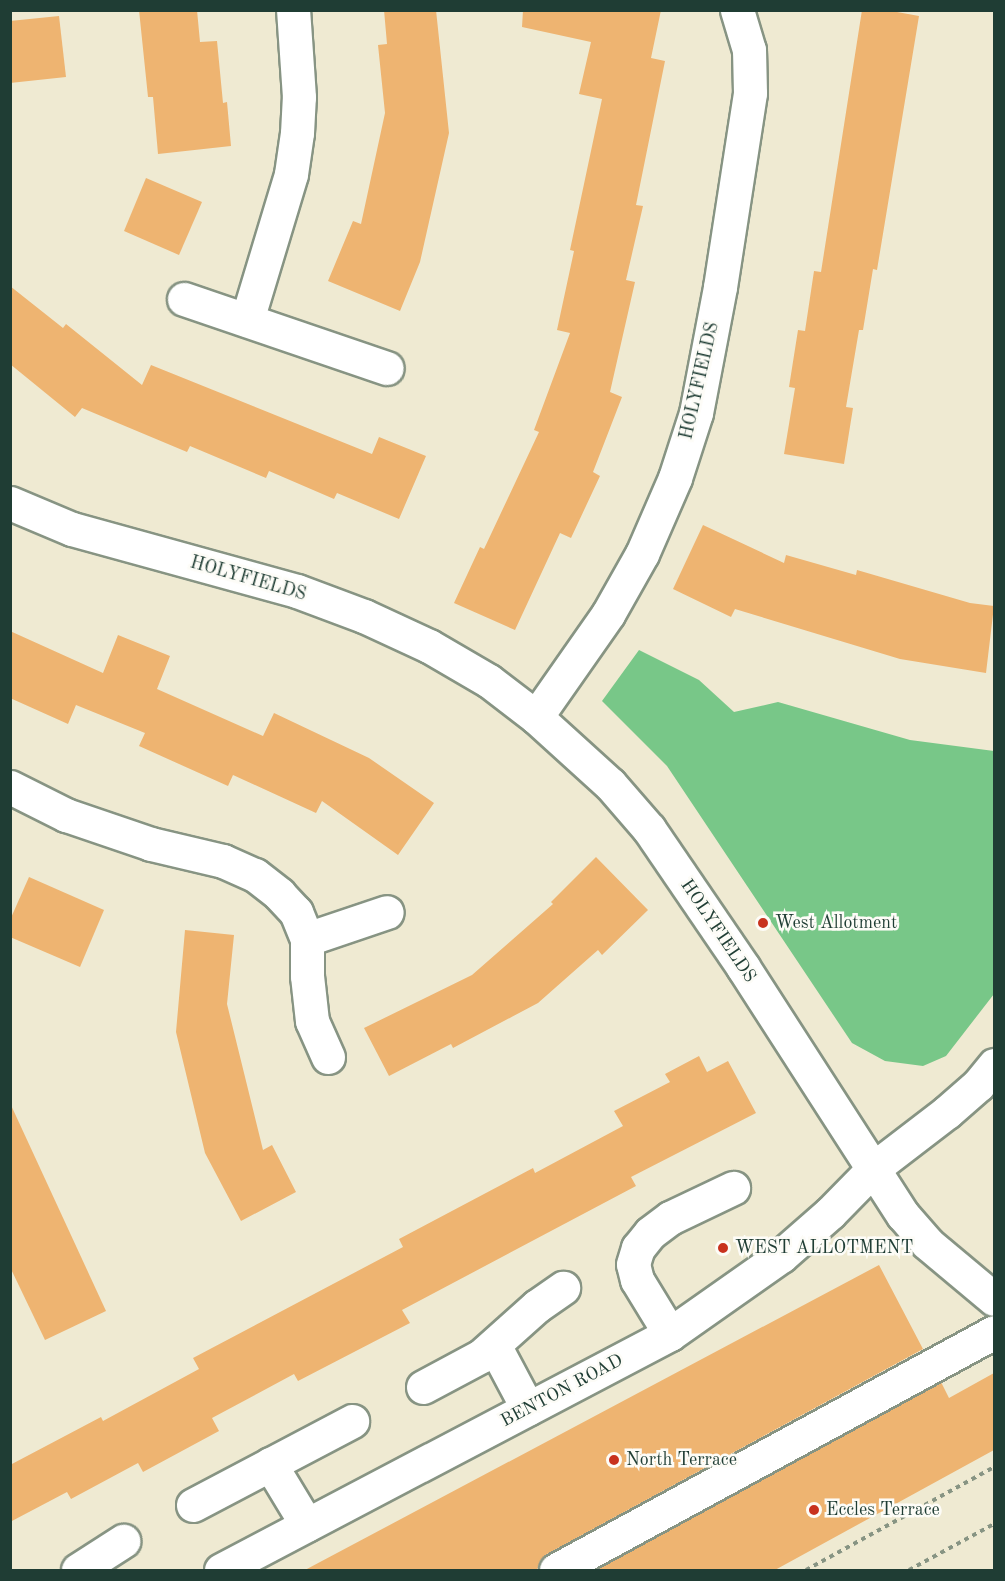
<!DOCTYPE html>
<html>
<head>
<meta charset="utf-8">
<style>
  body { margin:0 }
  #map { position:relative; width:1005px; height:1581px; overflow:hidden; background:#efead2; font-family:"Old Standard TT",serif }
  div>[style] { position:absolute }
  .green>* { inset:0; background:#78c788 }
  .building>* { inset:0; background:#eeb471 }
  .path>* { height:4px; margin-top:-2px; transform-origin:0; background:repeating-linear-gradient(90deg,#879483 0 4.5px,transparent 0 9px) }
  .roads { filter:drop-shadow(2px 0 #879483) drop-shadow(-2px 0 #879483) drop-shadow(0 2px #879483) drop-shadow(0 -2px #879483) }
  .minor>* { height:33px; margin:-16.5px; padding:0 16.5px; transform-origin:16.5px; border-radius:16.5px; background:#fff }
  .dots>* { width:16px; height:16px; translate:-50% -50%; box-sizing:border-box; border:3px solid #fdfcf7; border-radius:50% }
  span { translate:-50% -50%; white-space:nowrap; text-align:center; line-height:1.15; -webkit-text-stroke:5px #fdfcf7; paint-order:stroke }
  .street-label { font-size:18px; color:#1f3d34 }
  .poi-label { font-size:18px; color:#1f3d34 }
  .left { translate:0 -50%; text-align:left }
  .frame { position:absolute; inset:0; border:12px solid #1f3d34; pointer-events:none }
</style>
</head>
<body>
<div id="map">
  <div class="green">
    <i style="clip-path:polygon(639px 650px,699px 680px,734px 712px,778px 702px,910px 740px,994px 751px,994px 994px,946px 1056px,923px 1066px,885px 1061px,852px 1043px,667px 766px,602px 701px)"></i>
  </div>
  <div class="building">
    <i style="clip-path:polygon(139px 10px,197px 10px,200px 42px,217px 41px,223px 103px,227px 102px,231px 146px,158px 154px,153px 97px,148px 97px)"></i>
    <i style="clip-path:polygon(384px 10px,436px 10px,449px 133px,420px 262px,400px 311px,328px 281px,353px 221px,361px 224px,385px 113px,378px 45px,387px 44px)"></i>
    <i style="clip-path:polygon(523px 10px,661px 10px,651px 58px,665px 61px,636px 205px,643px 206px,626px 280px,635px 282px,610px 392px,622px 397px,593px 472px,600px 476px,571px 538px,560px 533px,515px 630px,454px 603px,480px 547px,484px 549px,539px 432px,534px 430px,570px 333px,557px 330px,574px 251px,570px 250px,602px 99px,579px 94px,591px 42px,522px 27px)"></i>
    <i style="clip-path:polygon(862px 10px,886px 10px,919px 16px,877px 270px,873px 269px,863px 330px,859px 330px,846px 407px,853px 408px,844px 464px,784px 454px,795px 388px,789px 387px,798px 330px,805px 331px,814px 271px,821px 272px)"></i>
    <i style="clip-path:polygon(59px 16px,66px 77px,10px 83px,10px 21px)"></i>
    <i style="clip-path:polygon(146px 178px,202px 202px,179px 255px,124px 231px)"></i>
    <i style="clip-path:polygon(10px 286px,63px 328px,66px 324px,142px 385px,151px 365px,372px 454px,379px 437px,426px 456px,399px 519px,337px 493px,334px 499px,269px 471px,266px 478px,190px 446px,187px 452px,82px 408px,75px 417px,10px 364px)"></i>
    <i style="clip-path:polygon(703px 525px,784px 563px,786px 555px,856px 575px,857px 570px,970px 603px,994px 606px,986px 673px,900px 659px,735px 609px,731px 617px,673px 589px)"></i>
    <i style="clip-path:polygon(10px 631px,103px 673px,118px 635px,170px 656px,157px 689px,263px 736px,274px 713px,369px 758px,434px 803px,398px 855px,322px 801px,316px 813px,233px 775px,228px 786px,139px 746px,145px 733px,76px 705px,68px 724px,10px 698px)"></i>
    <i style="clip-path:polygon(596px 857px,648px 910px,602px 955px,598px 950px,538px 1003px,453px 1048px,451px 1044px,389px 1076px,364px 1028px,472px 975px,553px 904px,551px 902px)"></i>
    <i style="clip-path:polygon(29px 877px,104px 910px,80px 967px,10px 937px,10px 920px)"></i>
    <i style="clip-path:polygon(185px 930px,234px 935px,227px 1004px,263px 1150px,272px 1145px,296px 1192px,241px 1221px,205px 1153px,176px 1032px)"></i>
    <i style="clip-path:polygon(699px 1056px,707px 1072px,728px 1061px,756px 1113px,631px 1177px,636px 1186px,402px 1310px,410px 1323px,298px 1381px,294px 1374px,212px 1418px,219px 1431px,143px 1472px,138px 1463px,71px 1499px,67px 1492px,10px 1522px,10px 1465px,101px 1417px,103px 1421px,199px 1369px,193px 1358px,403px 1247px,399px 1239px,533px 1168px,535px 1173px,623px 1126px,614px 1111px,670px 1082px,665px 1074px)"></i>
    <i style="clip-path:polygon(10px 1103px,106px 1311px,45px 1340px,10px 1267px)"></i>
    <i style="clip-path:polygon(879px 1265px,923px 1349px,547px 1554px,540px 1561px,537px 1570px,305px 1570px)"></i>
    <i style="clip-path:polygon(994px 1373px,994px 1450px,775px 1570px,594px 1570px,941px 1382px,949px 1398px)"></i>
  </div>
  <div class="path">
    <i style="left:806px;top:1570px;width:214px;rotate:-28.7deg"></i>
    <i style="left:909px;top:1570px;width:97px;rotate:-28.4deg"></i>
  </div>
  <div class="roads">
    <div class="minor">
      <i style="left:184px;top:299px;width:214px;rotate:18.8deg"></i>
      <i style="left:247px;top:320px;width:152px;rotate:-73.2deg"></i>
      <i style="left:291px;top:174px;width:41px;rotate:-81.7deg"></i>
      <i style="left:297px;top:133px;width:36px;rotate:-87deg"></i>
      <i style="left:299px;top:97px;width:87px;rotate:-93.9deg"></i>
      <i style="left:10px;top:503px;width:67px;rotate:22.8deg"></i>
      <i style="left:72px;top:529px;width:233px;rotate:15.4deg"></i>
      <i style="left:297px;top:591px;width:72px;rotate:20.5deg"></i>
      <i style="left:364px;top:616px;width:72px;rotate:24.8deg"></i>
      <i style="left:429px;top:646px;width:69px;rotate:30.3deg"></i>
      <i style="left:489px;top:681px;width:59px;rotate:37.5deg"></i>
      <i style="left:536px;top:717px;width:100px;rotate:42.2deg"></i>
      <i style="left:610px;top:784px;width:60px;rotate:49.1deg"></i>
      <i style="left:649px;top:829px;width:167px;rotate:55.7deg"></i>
      <i style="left:743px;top:967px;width:295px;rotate:57.2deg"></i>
      <i style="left:903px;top:1215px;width:37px;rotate:49deg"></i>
      <i style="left:927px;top:1243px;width:87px;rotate:39.9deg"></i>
      <i style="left:536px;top:717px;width:126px;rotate:-55deg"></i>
      <i style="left:608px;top:614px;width:69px;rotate:-60.5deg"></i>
      <i style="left:642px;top:554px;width:83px;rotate:-66.5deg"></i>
      <i style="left:675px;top:478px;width:68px;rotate:-72.1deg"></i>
      <i style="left:696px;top:413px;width:128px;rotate:-79.2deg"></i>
      <i style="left:720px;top:287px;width:196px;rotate:-81.2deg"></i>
      <i style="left:750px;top:93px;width:43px;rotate:-91.3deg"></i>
      <i style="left:749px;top:50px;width:42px;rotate:-106.7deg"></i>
      <i style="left:10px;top:787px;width:63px;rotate:26.6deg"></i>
      <i style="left:66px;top:815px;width:90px;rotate:18.8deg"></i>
      <i style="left:151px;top:844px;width:74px;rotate:13.3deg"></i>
      <i style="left:223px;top:861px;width:35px;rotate:24deg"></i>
      <i style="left:255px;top:875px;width:31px;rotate:38deg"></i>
      <i style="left:279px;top:894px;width:25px;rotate:47deg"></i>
      <i style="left:296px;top:912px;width:29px;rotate:68deg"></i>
      <i style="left:328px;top:1057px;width:39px;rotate:-114deg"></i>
      <i style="left:312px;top:1021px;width:45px;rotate:-96.3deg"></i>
      <i style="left:307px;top:976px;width:37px;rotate:-90deg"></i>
      <i style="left:307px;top:939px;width:84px;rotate:-18.6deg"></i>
      <i style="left:670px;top:1334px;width:63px;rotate:-121.4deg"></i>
      <i style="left:637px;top:1280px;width:16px;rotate:-104deg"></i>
      <i style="left:633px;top:1264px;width:17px;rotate:-73deg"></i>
      <i style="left:638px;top:1248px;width:19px;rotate:-51deg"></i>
      <i style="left:650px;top:1233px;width:25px;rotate:-37deg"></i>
      <i style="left:670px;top:1218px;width:70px;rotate:-25.5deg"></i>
      <i style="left:494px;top:1345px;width:72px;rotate:62deg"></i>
      <i style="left:423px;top:1387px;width:66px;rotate:-28.1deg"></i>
      <i style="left:481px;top:1356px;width:75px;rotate:-41.8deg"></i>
      <i style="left:537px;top:1306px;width:32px;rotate:-35deg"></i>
      <i style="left:270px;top:1464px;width:71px;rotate:58.8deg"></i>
      <i style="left:193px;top:1505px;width:180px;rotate:-27.8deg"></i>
      <i style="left:78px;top:1570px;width:54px;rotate:-32.8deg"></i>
      <i style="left:221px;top:1570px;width:507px;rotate:-27.73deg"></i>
      <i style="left:670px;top:1334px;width:136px;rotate:-35.1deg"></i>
      <i style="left:781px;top:1256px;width:65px;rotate:-41.3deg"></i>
      <i style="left:830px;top:1213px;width:63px;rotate:-45.6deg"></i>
      <i style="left:874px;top:1168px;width:92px;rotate:-37.5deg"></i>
      <i style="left:947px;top:1112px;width:41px;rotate:-41.1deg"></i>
      <i style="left:978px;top:1085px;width:26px;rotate:-51deg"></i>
      <i style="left:556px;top:1570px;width:498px;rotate:-28.5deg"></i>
    </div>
  </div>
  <div class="dots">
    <i style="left:763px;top:923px;background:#c8321e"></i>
    <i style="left:723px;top:1248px;background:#c8321e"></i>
    <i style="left:614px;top:1460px;background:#c8321e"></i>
    <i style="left:814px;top:1510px;background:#c8321e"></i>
  </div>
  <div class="street-label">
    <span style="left:700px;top:381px;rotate:-77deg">HOLYFIELDS</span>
    <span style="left:248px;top:579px;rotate:16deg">HOLYFIELDS</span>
    <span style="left:718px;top:931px;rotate:56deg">HOLYFIELDS</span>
    <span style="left:562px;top:1391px;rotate:-28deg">BENTON ROAD</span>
  </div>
  <div class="poi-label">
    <span class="left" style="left:775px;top:923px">West Allotment</span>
    <span class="left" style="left:735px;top:1248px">WEST ALLOTMENT</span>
    <span class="left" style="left:626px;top:1460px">North Terrace</span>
    <span class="left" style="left:826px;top:1510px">Eccles Terrace</span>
  </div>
  <div class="frame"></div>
</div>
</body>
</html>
